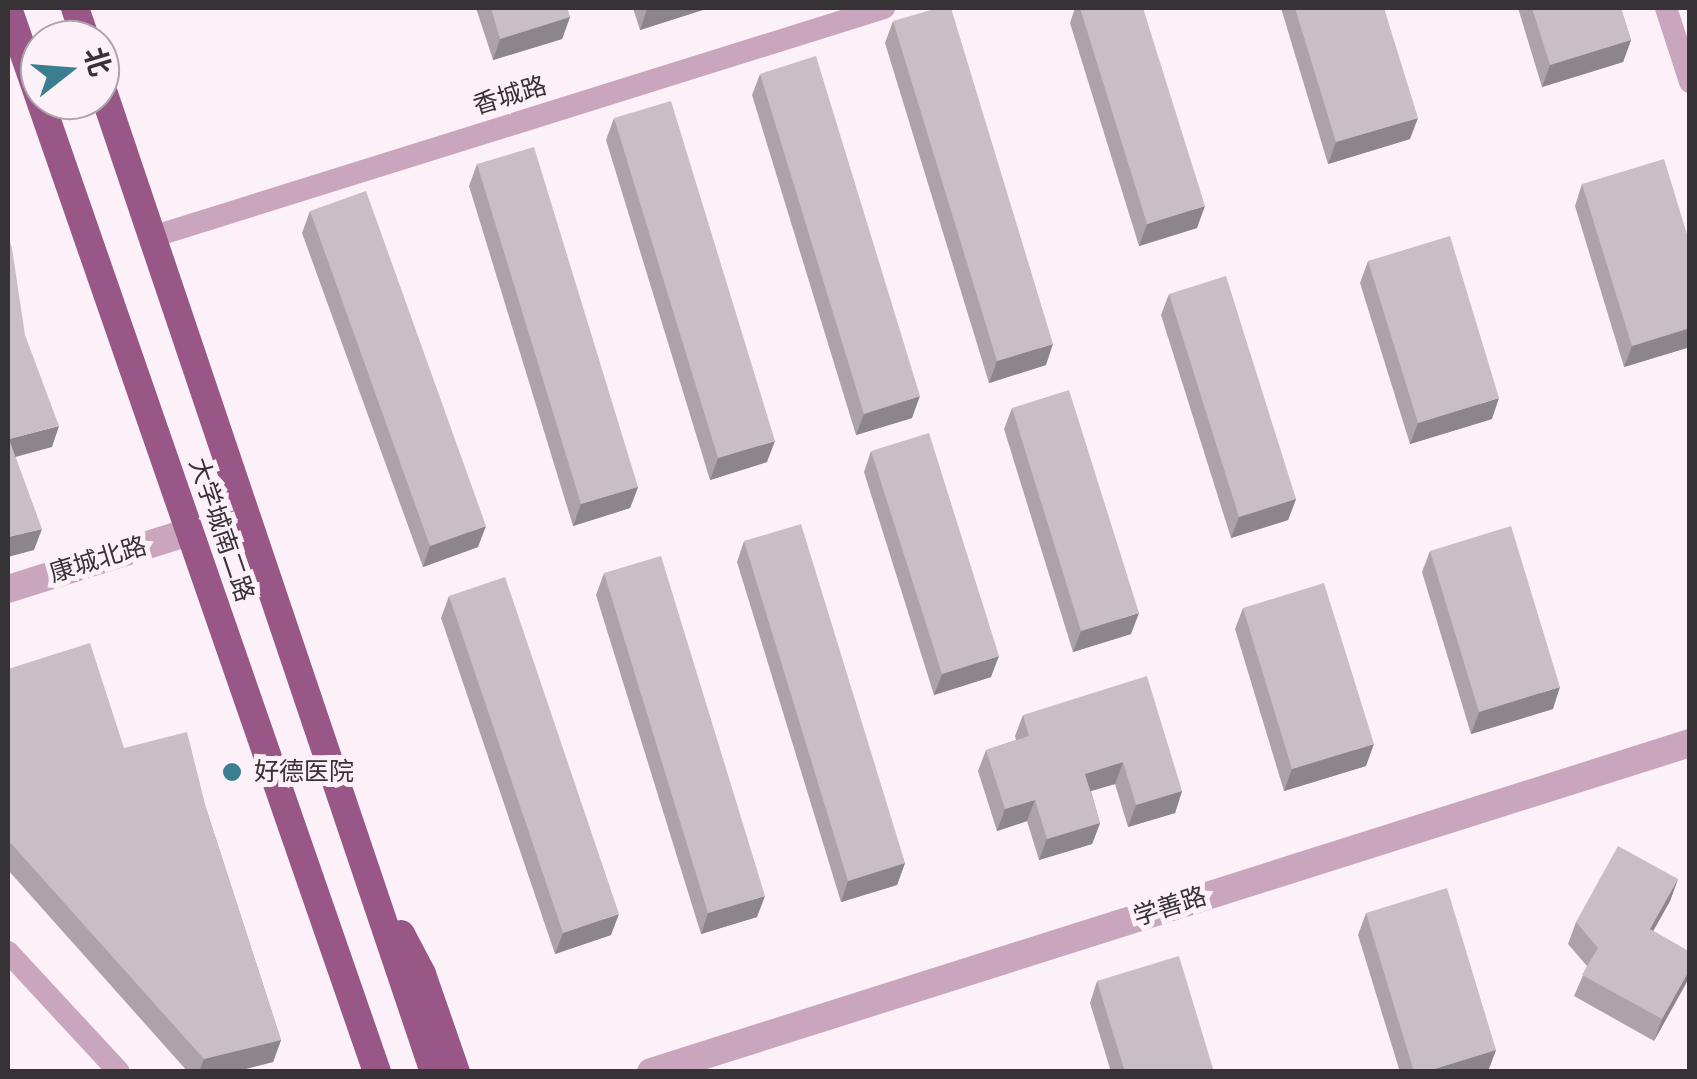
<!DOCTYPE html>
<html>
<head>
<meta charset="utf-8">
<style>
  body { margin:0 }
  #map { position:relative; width:1697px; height:1079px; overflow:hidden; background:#fcf1f8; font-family:"Source Sans 3","Noto Sans SC",sans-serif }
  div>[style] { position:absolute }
  .minor>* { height:22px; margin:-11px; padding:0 11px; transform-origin:11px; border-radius:11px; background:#c9a6be }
  .tertiary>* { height:28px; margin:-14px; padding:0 14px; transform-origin:14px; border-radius:14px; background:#c9a6be }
  .trunk>* { height:28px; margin:-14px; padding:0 14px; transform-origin:14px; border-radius:14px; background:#985786 }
  .wall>* { inset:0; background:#aca3a9 }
  .shaded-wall>* { inset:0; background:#8c858a }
  .building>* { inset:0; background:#c8bec5 }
  .dots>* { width:28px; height:28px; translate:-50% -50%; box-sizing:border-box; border:5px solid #fcf1f8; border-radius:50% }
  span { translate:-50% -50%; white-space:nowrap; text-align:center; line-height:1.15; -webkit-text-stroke:10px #fcf1f8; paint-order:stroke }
  .street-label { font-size:25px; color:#363235 }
  .poi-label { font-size:25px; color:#363235 }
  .left { translate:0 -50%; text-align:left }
  .frame { position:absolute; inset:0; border:10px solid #363235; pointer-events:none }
  .north { position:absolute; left:20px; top:20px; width:100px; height:100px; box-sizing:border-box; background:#fcf1f8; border:2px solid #ada5aa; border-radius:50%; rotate:73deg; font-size:28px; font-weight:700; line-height:40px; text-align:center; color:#363235 }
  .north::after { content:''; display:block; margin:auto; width:35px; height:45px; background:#3b7e8f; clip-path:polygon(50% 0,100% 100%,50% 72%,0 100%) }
</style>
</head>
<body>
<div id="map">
  <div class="minor">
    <i style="left:1666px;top:8px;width:78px;rotate:72deg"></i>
    <i style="left:152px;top:237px;width:767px;rotate:-17.37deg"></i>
    <i style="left:8px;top:952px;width:163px;rotate:47.2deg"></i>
  </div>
  <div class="tertiary">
    <i style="left:8px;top:589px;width:190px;rotate:-17.5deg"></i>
    <i style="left:651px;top:1072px;width:1090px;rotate:-17.57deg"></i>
  </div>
  <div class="trunk">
    <i style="left:8px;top:8px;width:1126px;rotate:70.87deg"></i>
    <i style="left:75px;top:8px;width:34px;rotate:71deg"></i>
    <i style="left:100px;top:82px;width:1045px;rotate:71.36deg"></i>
    <i style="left:401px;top:934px;width:45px;rotate:62.3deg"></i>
    <i style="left:422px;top:974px;width:104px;rotate:70.9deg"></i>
  </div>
  <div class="wall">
    <i style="clip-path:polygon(476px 8px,567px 8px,570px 17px,562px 39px,493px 60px)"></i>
    <i style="clip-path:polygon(633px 8px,709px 8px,640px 30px)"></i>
    <i style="clip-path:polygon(1075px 8px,1143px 8px,1197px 228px,1139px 246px,1070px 23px)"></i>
    <i style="clip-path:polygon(1281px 8px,1384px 8px,1410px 139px,1328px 164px)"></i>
    <i style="clip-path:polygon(1518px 8px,1621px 8px,1631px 40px,1623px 62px,1542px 87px)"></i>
    <i style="clip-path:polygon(893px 21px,1046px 365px,989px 383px,885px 43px)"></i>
    <i style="clip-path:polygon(760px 74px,912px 418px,856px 435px,752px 95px)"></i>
    <i style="clip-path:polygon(614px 118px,767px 462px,710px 480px,606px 140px)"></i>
    <i style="clip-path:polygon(477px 164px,638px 487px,630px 508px,573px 526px,469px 186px)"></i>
    <i style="clip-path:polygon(1582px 184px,1690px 244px,1690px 347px,1624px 367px,1575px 206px)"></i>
    <i style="clip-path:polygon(310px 211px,478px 547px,423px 567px,302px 233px)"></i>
    <i style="clip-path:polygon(1368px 261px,1492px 419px,1410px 444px,1360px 283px)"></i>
    <i style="clip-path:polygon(1169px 294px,1296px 499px,1288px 520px,1231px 538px,1161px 315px)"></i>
    <i style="clip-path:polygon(1012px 408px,1131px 634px,1073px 652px,1004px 429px)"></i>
    <i style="clip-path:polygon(871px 451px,991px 677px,934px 695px,864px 472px)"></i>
    <i style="clip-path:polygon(744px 541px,905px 863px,897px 885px,841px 902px,737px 562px)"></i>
    <i style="clip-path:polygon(1430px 551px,1553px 709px,1471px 734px,1422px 572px)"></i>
    <i style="clip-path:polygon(604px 573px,757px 917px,701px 934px,596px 595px)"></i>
    <i style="clip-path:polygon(449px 596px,611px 935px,555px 954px,441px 618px)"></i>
    <i style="clip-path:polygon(1243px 608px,1366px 766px,1284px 791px,1235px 629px)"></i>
    <i style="clip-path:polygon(8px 669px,124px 748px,206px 808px,281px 1040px,273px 1062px,234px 1072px,188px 1072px,8px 870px)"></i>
    <i style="clip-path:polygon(1023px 715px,1182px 791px,1175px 813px,1128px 827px,1115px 784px,1091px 791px,1100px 823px,1092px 844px,1039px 860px,1027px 821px,997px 831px,978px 771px,986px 750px,1016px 740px,1015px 736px)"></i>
    <i style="clip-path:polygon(1678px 879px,1670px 901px,1653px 931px,1690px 952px,1690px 977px,1654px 1041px,1574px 996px,1587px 966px,1568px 944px,1576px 922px)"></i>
    <i style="clip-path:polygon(1366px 913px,1496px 1050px,1488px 1071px,1400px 1072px,1358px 935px)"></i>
    <i style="clip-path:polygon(1097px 981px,1214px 1072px,1111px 1072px,1090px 1003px)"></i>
  </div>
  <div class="shaded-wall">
    <i style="clip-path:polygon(652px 8px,709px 8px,640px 30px,647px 9px)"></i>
    <i style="clip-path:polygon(570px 17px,562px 39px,493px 60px,500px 39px)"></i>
    <i style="clip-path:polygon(1631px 40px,1623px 62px,1542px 87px,1550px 65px)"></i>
    <i style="clip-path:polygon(1418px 118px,1410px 139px,1328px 164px,1336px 142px)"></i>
    <i style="clip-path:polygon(1205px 206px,1197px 228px,1139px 246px,1147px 224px)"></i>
    <i style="clip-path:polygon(1690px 328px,1690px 347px,1624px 367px,1632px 346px)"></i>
    <i style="clip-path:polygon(1053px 344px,1046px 365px,989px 383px,997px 361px)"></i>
    <i style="clip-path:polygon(920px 396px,912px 418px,856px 435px,864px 414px)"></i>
    <i style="clip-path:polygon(1499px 398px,1492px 419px,1410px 444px,1418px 423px)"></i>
    <i style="clip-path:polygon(59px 426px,52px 447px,8px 459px,9px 439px)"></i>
    <i style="clip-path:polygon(775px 441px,767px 462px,710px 480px,718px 458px)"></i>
    <i style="clip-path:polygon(638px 487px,630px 508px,573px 526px,581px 504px)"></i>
    <i style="clip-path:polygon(1296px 499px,1288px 520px,1231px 538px,1239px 517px)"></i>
    <i style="clip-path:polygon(486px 526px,478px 547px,423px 567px,430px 546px)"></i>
    <i style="clip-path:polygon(42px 529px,34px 550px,8px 557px,8px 537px)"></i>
    <i style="clip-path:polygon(1139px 613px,1131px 634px,1073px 652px,1081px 631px)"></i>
    <i style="clip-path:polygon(999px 656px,991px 677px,934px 695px,942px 674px)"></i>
    <i style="clip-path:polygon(1560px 687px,1553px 709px,1471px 734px,1479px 712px)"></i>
    <i style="clip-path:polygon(1374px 744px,1366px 766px,1284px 791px,1292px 769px)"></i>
    <i style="clip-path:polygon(1123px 762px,1115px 784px,1077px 795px,1085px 774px)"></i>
    <i style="clip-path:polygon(1182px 791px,1175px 813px,1128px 827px,1136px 805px)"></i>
    <i style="clip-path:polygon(1035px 800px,1027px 821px,997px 831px,1005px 809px)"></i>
    <i style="clip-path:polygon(1100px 823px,1092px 844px,1039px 860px,1047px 839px)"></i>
    <i style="clip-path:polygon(905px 863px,897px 885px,841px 902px,848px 881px)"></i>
    <i style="clip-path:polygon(1678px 879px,1670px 901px,1642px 951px,1650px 929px)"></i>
    <i style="clip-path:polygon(765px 896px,757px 917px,701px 934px,708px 913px)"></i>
    <i style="clip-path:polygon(619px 914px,611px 935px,555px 954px,563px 933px)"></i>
    <i style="clip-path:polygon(1690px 969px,1689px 977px,1654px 1041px,1662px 1019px)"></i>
    <i style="clip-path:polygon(281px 1040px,273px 1062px,234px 1072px,199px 1072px,204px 1059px)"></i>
    <i style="clip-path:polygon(1496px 1050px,1488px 1071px,1425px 1072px)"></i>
  </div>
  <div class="building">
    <i style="clip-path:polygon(491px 8px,567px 8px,570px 17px,500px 39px)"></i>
    <i style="clip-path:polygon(938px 8px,951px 8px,1053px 344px,997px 361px,893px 21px)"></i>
    <i style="clip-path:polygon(1080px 8px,1143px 8px,1205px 206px,1147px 224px)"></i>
    <i style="clip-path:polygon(1295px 8px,1384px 8px,1418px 118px,1336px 142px)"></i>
    <i style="clip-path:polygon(1532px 8px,1621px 8px,1631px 40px,1550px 65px)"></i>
    <i style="clip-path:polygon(816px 56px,920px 396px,864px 414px,760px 74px)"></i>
    <i style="clip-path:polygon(671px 101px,775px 441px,718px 458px,614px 118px)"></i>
    <i style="clip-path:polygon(534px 147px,638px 487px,581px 504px,477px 164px)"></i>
    <i style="clip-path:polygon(1664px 159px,1690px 244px,1690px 328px,1632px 346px,1582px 184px)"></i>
    <i style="clip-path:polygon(366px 191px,486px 526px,430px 546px,310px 211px)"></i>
    <i style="clip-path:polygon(8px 236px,12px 248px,25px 335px,59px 426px,9px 439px,42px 529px,8px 537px)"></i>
    <i style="clip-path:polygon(1450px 236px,1499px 398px,1418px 423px,1368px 261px)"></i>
    <i style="clip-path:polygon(1226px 276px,1296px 499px,1239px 517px,1169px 294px)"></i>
    <i style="clip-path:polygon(1069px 390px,1139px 613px,1081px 631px,1012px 408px)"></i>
    <i style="clip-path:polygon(929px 433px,999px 656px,942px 674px,871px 451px)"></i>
    <i style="clip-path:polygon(801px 524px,905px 863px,848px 881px,744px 541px)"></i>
    <i style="clip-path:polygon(1511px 526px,1560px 687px,1479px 712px,1430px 551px)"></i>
    <i style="clip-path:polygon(661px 556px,765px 896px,708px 913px,604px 573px)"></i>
    <i style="clip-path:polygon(505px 577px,619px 914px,563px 933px,449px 596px)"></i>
    <i style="clip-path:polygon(1324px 583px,1374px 744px,1292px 769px,1243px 608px)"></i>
    <i style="clip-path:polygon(90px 643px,124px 748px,187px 732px,206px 808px,281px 1040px,204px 1059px,8px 840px,8px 669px)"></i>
    <i style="clip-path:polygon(1147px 676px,1182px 791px,1136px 805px,1123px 762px,1085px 774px,1100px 823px,1047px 839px,1035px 800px,1005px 809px,986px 750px,1029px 736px,1023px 715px)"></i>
    <i style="clip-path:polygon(1618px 846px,1678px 879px,1650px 929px,1690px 952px,1690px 969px,1662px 1019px,1582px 975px,1598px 948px,1576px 922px)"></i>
    <i style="clip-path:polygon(1447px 888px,1496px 1050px,1425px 1072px,1414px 1072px,1366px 913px)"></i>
    <i style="clip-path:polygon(1179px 956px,1214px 1072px,1125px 1072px,1097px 981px)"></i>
  </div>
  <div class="dots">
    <i style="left:232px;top:772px;background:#3b7e8f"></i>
  </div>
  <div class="street-label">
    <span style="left:510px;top:96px;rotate:-17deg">香城路</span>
    <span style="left:221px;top:530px;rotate:71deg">大学城南二路</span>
    <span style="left:98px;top:560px;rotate:-17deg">康城北路</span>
    <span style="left:1170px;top:907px;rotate:-18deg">学善路</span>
  </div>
  <div class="poi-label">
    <span class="left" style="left:254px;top:772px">好德医院</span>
  </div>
  <div class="frame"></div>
  <div class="north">北</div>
</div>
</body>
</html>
